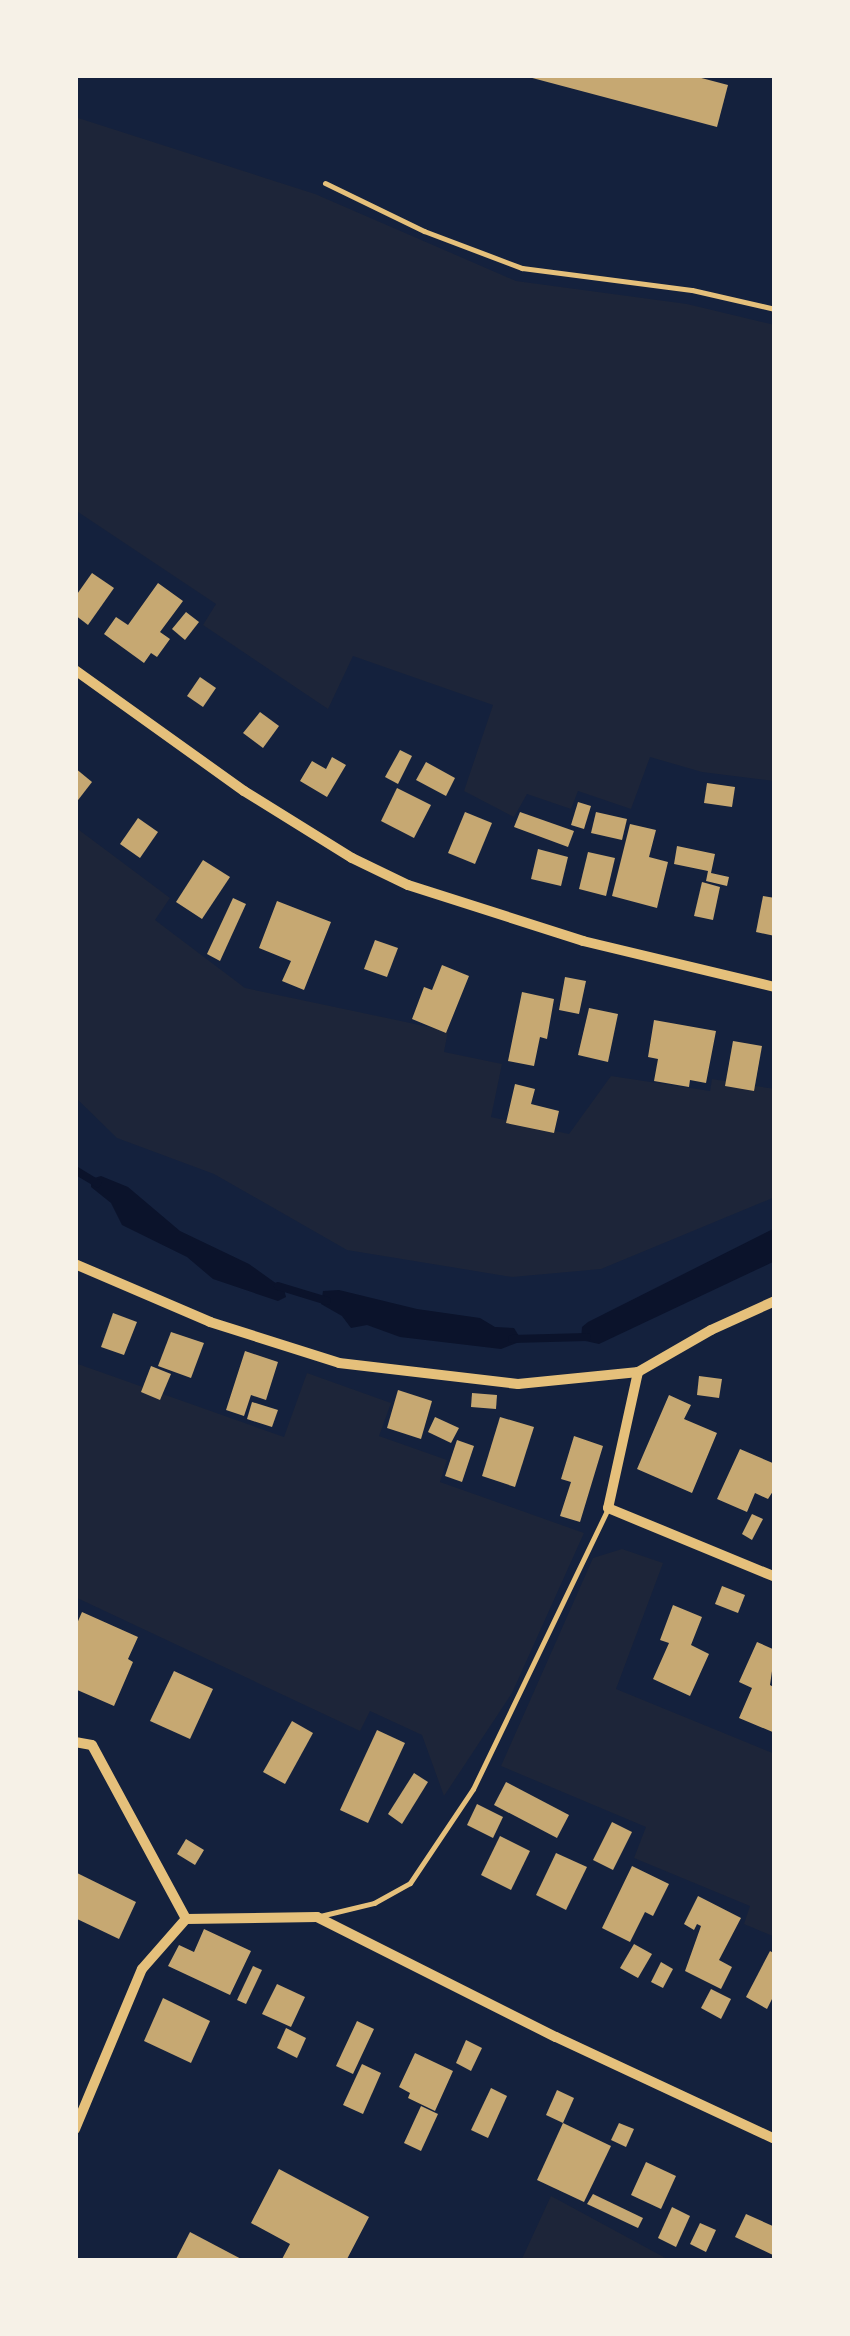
<!DOCTYPE html>
<html>
<head>
<meta charset="utf-8">
<style>
  body { margin:0 }
  #map { position:relative; width:850px; height:2336px; overflow:hidden; background:#14213d; font-family:Spectral,serif }
  div>[style] { position:absolute }
  .green>* { inset:0; background:#1d2539 }
  .water>* { inset:0; background:#0b132b }
  .stream>* { height:8px; margin:-4px; padding:0 4px; transform-origin:4px; border-radius:4px; background:#0b132b }
  .building>* { inset:0; background:#c6a872 }
  .path>* { height:5px; margin:-2.5px; padding:0 2.5px; transform-origin:2.5px; border-radius:2.5px; background:#e5c07b }
  .service>* { height:5px; margin:-2.5px; padding:0 2.5px; transform-origin:2.5px; border-radius:2.5px; background:#e5c07b }
  .minor>* { height:10px; margin:-5px; padding:0 5px; transform-origin:5px; border-radius:5px; background:#e5c07b }
  span { translate:-50% -50%; white-space:nowrap; text-align:center; line-height:1.15; -webkit-text-stroke:10px #f6f1e7; paint-order:stroke }
  .frame { position:absolute; inset:0; border:78px solid #f6f1e7; pointer-events:none }
</style>
</head>
<body>
<div id="map">
  <div class="green">
    <i style="clip-path:polygon(75px 117px,315px 194px,516px 281px,687px 304px,775px 325px,775px 781px,702px 772px,650px 757px,631px 809px,578px 791px,571px 809px,527px 794px,514px 817px,464px 791px,493px 705px,353px 656px,328px 709px,203px 625px,216px 604px,75px 510px)"></i>
    <i style="clip-path:polygon(75px 827px,170px 898px,155px 920px,245px 988px,448px 1031px,444px 1052px,502px 1064px,491px 1117px,569px 1134px,611px 1076px,710px 1091px,712px 1079px,775px 1089px,775px 1197px,601px 1269px,512px 1277px,347px 1250px,214px 1174px,117px 1138px,75px 1097px)"></i>
    <i style="clip-path:polygon(75px 1363px,284px 1437px,307px 1373px,391px 1403px,379px 1436px,447px 1460px,440px 1482px,584px 1533px,512px 1693px,444px 1796px,422px 1735px,370px 1711px,360px 1731px,75px 1597px)"></i>
    <i style="clip-path:polygon(622px 1549px,663px 1563px,616px 1689px,775px 1754px,775px 1937px,744px 1924px,750px 1906px,634px 1858px,646px 1827px,501px 1766px,593px 1558px)"></i>
    <i style="clip-path:polygon(551px 2196px,671px 2261px,521px 2261px)"></i>
  </div>
  <div class="water">
    <i style="clip-path:polygon(101px 1176px,128px 1187px,180px 1231px,249px 1264px,284px 1289px,286px 1297px,278px 1301px,213px 1279px,187px 1257px,122px 1225px,111px 1203px,91px 1187px,91px 1179px)"></i>
    <i style="clip-path:polygon(775px 1228px,775px 1261px,599px 1344px,581px 1340px,582px 1327px,588px 1322px)"></i>
    <i style="clip-path:polygon(339px 1290px,417px 1309px,480px 1318px,495px 1327px,514px 1328px,522px 1341px,501px 1349px,400px 1337px,367px 1325px,351px 1328px,342px 1316px,321px 1304px,323px 1291px)"></i>
  </div>
  <div class="stream">
    <i style="left:75px;top:1170px;width:26px;rotate:31deg"></i>
    <i style="left:278px;top:1286px;width:51px;rotate:17deg"></i>
    <i style="left:512px;top:1339px;width:75px;rotate:-1.5deg"></i>
  </div>
  <div class="building">
    <i style="clip-path:polygon(521px 75px,690px 75px,728px 85px,717px 127px)"></i>
    <i style="clip-path:polygon(92px 573px,114px 588px,88px 625px,75px 615px,75px 597px)"></i>
    <i style="clip-path:polygon(158px 583px,183px 601px,160px 632px,170px 639px,157px 657px,151px 653px,144px 663px,104px 634px,116px 617px,128px 625px)"></i>
    <i style="clip-path:polygon(186px 612px,199px 622px,185px 640px,172px 629px)"></i>
    <i style="clip-path:polygon(200px 677px,216px 688px,203px 707px,187px 696px)"></i>
    <i style="clip-path:polygon(260px 712px,279px 726px,263px 748px,243px 733px)"></i>
    <i style="clip-path:polygon(400px 750px,412px 756px,398px 784px,385px 777px)"></i>
    <i style="clip-path:polygon(332px 757px,346px 765px,327px 797px,300px 781px,312px 761px,326px 769px)"></i>
    <i style="clip-path:polygon(426px 762px,455px 778px,446px 796px,416px 780px)"></i>
    <i style="clip-path:polygon(75px 768px,92px 782px,75px 804px)"></i>
    <i style="clip-path:polygon(707px 783px,735px 787px,732px 807px,704px 803px)"></i>
    <i style="clip-path:polygon(397px 788px,431px 805px,414px 838px,381px 821px)"></i>
    <i style="clip-path:polygon(578px 802px,591px 806px,584px 829px,571px 825px)"></i>
    <i style="clip-path:polygon(465px 812px,492px 823px,475px 864px,448px 853px)"></i>
    <i style="clip-path:polygon(520px 812px,574px 831px,568px 847px,514px 827px)"></i>
    <i style="clip-path:polygon(596px 812px,627px 819px,622px 840px,591px 833px)"></i>
    <i style="clip-path:polygon(138px 818px,158px 832px,140px 858px,120px 844px)"></i>
    <i style="clip-path:polygon(630px 824px,656px 830px,649px 857px,668px 862px,657px 908px,612px 896px)"></i>
    <i style="clip-path:polygon(677px 846px,715px 854px,711px 873px,729px 877px,727px 886px,706px 881px,708px 871px,674px 864px)"></i>
    <i style="clip-path:polygon(538px 849px,568px 857px,561px 886px,531px 879px)"></i>
    <i style="clip-path:polygon(588px 852px,615px 858px,606px 896px,579px 889px)"></i>
    <i style="clip-path:polygon(203px 860px,230px 877px,202px 919px,176px 902px)"></i>
    <i style="clip-path:polygon(702px 882px,720px 887px,713px 920px,694px 916px)"></i>
    <i style="clip-path:polygon(763px 896px,775px 898px,775px 936px,756px 932px)"></i>
    <i style="clip-path:polygon(233px 898px,246px 904px,220px 961px,207px 954px)"></i>
    <i style="clip-path:polygon(277px 901px,331px 922px,304px 990px,282px 981px,291px 961px,259px 948px)"></i>
    <i style="clip-path:polygon(375px 940px,398px 948px,387px 977px,364px 969px)"></i>
    <i style="clip-path:polygon(442px 965px,469px 976px,446px 1033px,412px 1019px,424px 987px,432px 990px)"></i>
    <i style="clip-path:polygon(565px 977px,586px 981px,579px 1014px,559px 1010px)"></i>
    <i style="clip-path:polygon(522px 992px,554px 999px,547px 1039px,540px 1037px,534px 1066px,508px 1061px)"></i>
    <i style="clip-path:polygon(589px 1008px,618px 1014px,608px 1062px,578px 1055px)"></i>
    <i style="clip-path:polygon(654px 1020px,716px 1031px,706px 1083px,690px 1080px,689px 1087px,654px 1081px,658px 1059px,648px 1057px)"></i>
    <i style="clip-path:polygon(733px 1041px,762px 1046px,754px 1091px,725px 1086px)"></i>
    <i style="clip-path:polygon(515px 1084px,535px 1089px,531px 1104px,559px 1111px,554px 1133px,506px 1123px)"></i>
    <i style="clip-path:polygon(113px 1313px,137px 1322px,124px 1355px,101px 1347px)"></i>
    <i style="clip-path:polygon(171px 1332px,204px 1343px,191px 1378px,158px 1366px)"></i>
    <i style="clip-path:polygon(245px 1351px,278px 1362px,266px 1400px,251px 1395px,244px 1416px,226px 1410px)"></i>
    <i style="clip-path:polygon(151px 1366px,171px 1374px,160px 1400px,141px 1392px)"></i>
    <i style="clip-path:polygon(699px 1376px,722px 1379px,719px 1398px,697px 1395px)"></i>
    <i style="clip-path:polygon(398px 1390px,432px 1401px,421px 1439px,387px 1428px)"></i>
    <i style="clip-path:polygon(472px 1393px,497px 1395px,496px 1409px,471px 1407px)"></i>
    <i style="clip-path:polygon(669px 1395px,691px 1405px,684px 1419px,717px 1433px,692px 1493px,637px 1469px)"></i>
    <i style="clip-path:polygon(252px 1402px,278px 1410px,272px 1427px,247px 1419px)"></i>
    <i style="clip-path:polygon(435px 1417px,459px 1428px,451px 1443px,428px 1432px)"></i>
    <i style="clip-path:polygon(500px 1417px,534px 1427px,515px 1487px,482px 1476px)"></i>
    <i style="clip-path:polygon(574px 1436px,603px 1446px,580px 1522px,560px 1516px,571px 1482px,561px 1479px)"></i>
    <i style="clip-path:polygon(457px 1440px,474px 1446px,462px 1482px,445px 1476px)"></i>
    <i style="clip-path:polygon(740px 1449px,775px 1464px,775px 1488px,768px 1499px,755px 1493px,747px 1512px,717px 1499px)"></i>
    <i style="clip-path:polygon(752px 1514px,763px 1519px,752px 1540px,742px 1534px)"></i>
    <i style="clip-path:polygon(722px 1586px,745px 1595px,738px 1613px,715px 1604px)"></i>
    <i style="clip-path:polygon(673px 1605px,702px 1617px,691px 1645px,709px 1654px,690px 1696px,653px 1679px,669px 1643px,660px 1640px)"></i>
    <i style="clip-path:polygon(82px 1612px,138px 1637px,128px 1659px,133px 1662px,114px 1706px,75px 1689px,75px 1628px)"></i>
    <i style="clip-path:polygon(757px 1642px,775px 1650px,770px 1685px,775px 1688px,775px 1733px,739px 1718px,752px 1688px,739px 1682px)"></i>
    <i style="clip-path:polygon(174px 1671px,213px 1689px,190px 1739px,150px 1721px)"></i>
    <i style="clip-path:polygon(292px 1721px,313px 1733px,285px 1784px,263px 1772px)"></i>
    <i style="clip-path:polygon(377px 1730px,405px 1743px,368px 1823px,340px 1810px)"></i>
    <i style="clip-path:polygon(414px 1773px,428px 1782px,402px 1824px,388px 1814px)"></i>
    <i style="clip-path:polygon(506px 1782px,569px 1815px,557px 1838px,494px 1805px)"></i>
    <i style="clip-path:polygon(477px 1804px,503px 1817px,493px 1838px,467px 1825px)"></i>
    <i style="clip-path:polygon(612px 1822px,632px 1832px,613px 1870px,593px 1860px)"></i>
    <i style="clip-path:polygon(500px 1836px,530px 1851px,511px 1890px,481px 1875px)"></i>
    <i style="clip-path:polygon(186px 1839px,204px 1850px,195px 1865px,177px 1854px)"></i>
    <i style="clip-path:polygon(556px 1853px,587px 1867px,566px 1910px,536px 1895px)"></i>
    <i style="clip-path:polygon(632px 1866px,669px 1884px,653px 1916px,645px 1912px,630px 1942px,602px 1928px)"></i>
    <i style="clip-path:polygon(75px 1872px,136px 1902px,119px 1939px,75px 1918px)"></i>
    <i style="clip-path:polygon(698px 1896px,741px 1918px,719px 1960px,732px 1967px,721px 1989px,685px 1971px,701px 1926px,697px 1924px,694px 1930px,684px 1924px)"></i>
    <i style="clip-path:polygon(204px 1929px,251px 1951px,230px 1995px,168px 1966px,179px 1945px,194px 1952px)"></i>
    <i style="clip-path:polygon(634px 1944px,652px 1954px,638px 1978px,620px 1968px)"></i>
    <i style="clip-path:polygon(770px 1951px,775px 1954px,775px 1993px,767px 2009px,746px 1997px)"></i>
    <i style="clip-path:polygon(661px 1962px,673px 1969px,663px 1988px,651px 1982px)"></i>
    <i style="clip-path:polygon(253px 1966px,262px 1970px,246px 2004px,237px 2000px)"></i>
    <i style="clip-path:polygon(277px 1984px,305px 1997px,291px 2027px,262px 2014px)"></i>
    <i style="clip-path:polygon(711px 1989px,731px 1999px,721px 2019px,701px 2008px)"></i>
    <i style="clip-path:polygon(163px 1998px,210px 2021px,191px 2063px,144px 2041px)"></i>
    <i style="clip-path:polygon(357px 2021px,374px 2029px,353px 2074px,336px 2066px)"></i>
    <i style="clip-path:polygon(286px 2028px,306px 2038px,297px 2058px,277px 2048px)"></i>
    <i style="clip-path:polygon(466px 2040px,482px 2048px,471px 2071px,456px 2063px)"></i>
    <i style="clip-path:polygon(415px 2053px,453px 2071px,435px 2111px,408px 2098px,410px 2093px,399px 2087px)"></i>
    <i style="clip-path:polygon(362px 2064px,381px 2073px,363px 2114px,343px 2105px)"></i>
    <i style="clip-path:polygon(491px 2088px,507px 2096px,488px 2138px,471px 2130px)"></i>
    <i style="clip-path:polygon(557px 2090px,574px 2098px,563px 2123px,546px 2115px)"></i>
    <i style="clip-path:polygon(421px 2106px,438px 2114px,421px 2151px,404px 2143px)"></i>
    <i style="clip-path:polygon(563px 2123px,611px 2146px,584px 2202px,537px 2180px)"></i>
    <i style="clip-path:polygon(619px 2123px,634px 2129px,626px 2147px,611px 2140px)"></i>
    <i style="clip-path:polygon(646px 2162px,676px 2176px,661px 2209px,631px 2195px)"></i>
    <i style="clip-path:polygon(279px 2169px,369px 2217px,346px 2261px,281px 2261px,290px 2244px,251px 2223px)"></i>
    <i style="clip-path:polygon(593px 2194px,643px 2218px,638px 2228px,587px 2204px)"></i>
    <i style="clip-path:polygon(672px 2207px,690px 2216px,676px 2247px,658px 2238px)"></i>
    <i style="clip-path:polygon(746px 2214px,775px 2227px,775px 2256px,735px 2237px)"></i>
    <i style="clip-path:polygon(700px 2223px,716px 2230px,706px 2252px,690px 2244px)"></i>
    <i style="clip-path:polygon(190px 2232px,245px 2261px,175px 2261px)"></i>
  </div>
  <div class="path">
    <i style="left:325px;top:183px;width:110px;rotate:25.9deg"></i>
    <i style="left:424px;top:231px;width:105px;rotate:20.7deg"></i>
    <i style="left:522px;top:268px;width:171px;rotate:7.4deg"></i>
    <i style="left:692px;top:290px;width:85px;rotate:12.9deg"></i>
  </div>
  <div class="service">
    <i style="left:320px;top:1916px;width:56px;rotate:-13.5deg"></i>
    <i style="left:374px;top:1903px;width:41px;rotate:-29.1deg"></i>
    <i style="left:410px;top:1883px;width:113px;rotate:-56.2deg"></i>
    <i style="left:473px;top:1789px;width:310px;rotate:-64.3deg"></i>
  </div>
  <div class="minor">
    <i style="left:75px;top:670px;width:208px;rotate:35.6deg"></i>
    <i style="left:244px;top:791px;width:127px;rotate:31.8deg"></i>
    <i style="left:352px;top:858px;width:62px;rotate:25.7deg"></i>
    <i style="left:408px;top:885px;width:184px;rotate:17.7deg"></i>
    <i style="left:583px;top:941px;width:197px;rotate:13.5deg"></i>
    <i style="left:75px;top:1264px;width:147px;rotate:23.2deg"></i>
    <i style="left:210px;top:1322px;width:135px;rotate:17.6deg"></i>
    <i style="left:339px;top:1363px;width:180px;rotate:6.7deg"></i>
    <i style="left:518px;top:1384px;width:121px;rotate:-5.7deg"></i>
    <i style="left:638px;top:1372px;width:84px;rotate:-29.9deg"></i>
    <i style="left:711px;top:1330px;width:70px;rotate:-24.4deg"></i>
    <i style="left:638px;top:1372px;width:139px;rotate:102.4deg"></i>
    <i style="left:608px;top:1508px;width:181px;rotate:22.4deg"></i>
    <i style="left:75px;top:1742px;width:17px;rotate:10deg"></i>
    <i style="left:92px;top:1745px;width:198px;rotate:61.6deg"></i>
    <i style="left:186px;top:1919px;width:131px;rotate:-0.9deg"></i>
    <i style="left:317px;top:1917px;width:267px;rotate:26.7deg"></i>
    <i style="left:556px;top:2037px;width:242px;rotate:25deg"></i>
    <i style="left:75px;top:2129px;width:173px;rotate:-67.3deg"></i>
    <i style="left:142px;top:1969px;width:67px;rotate:-48.7deg"></i>
  </div>
  <div class="frame"></div>
</div>
</body>
</html>
